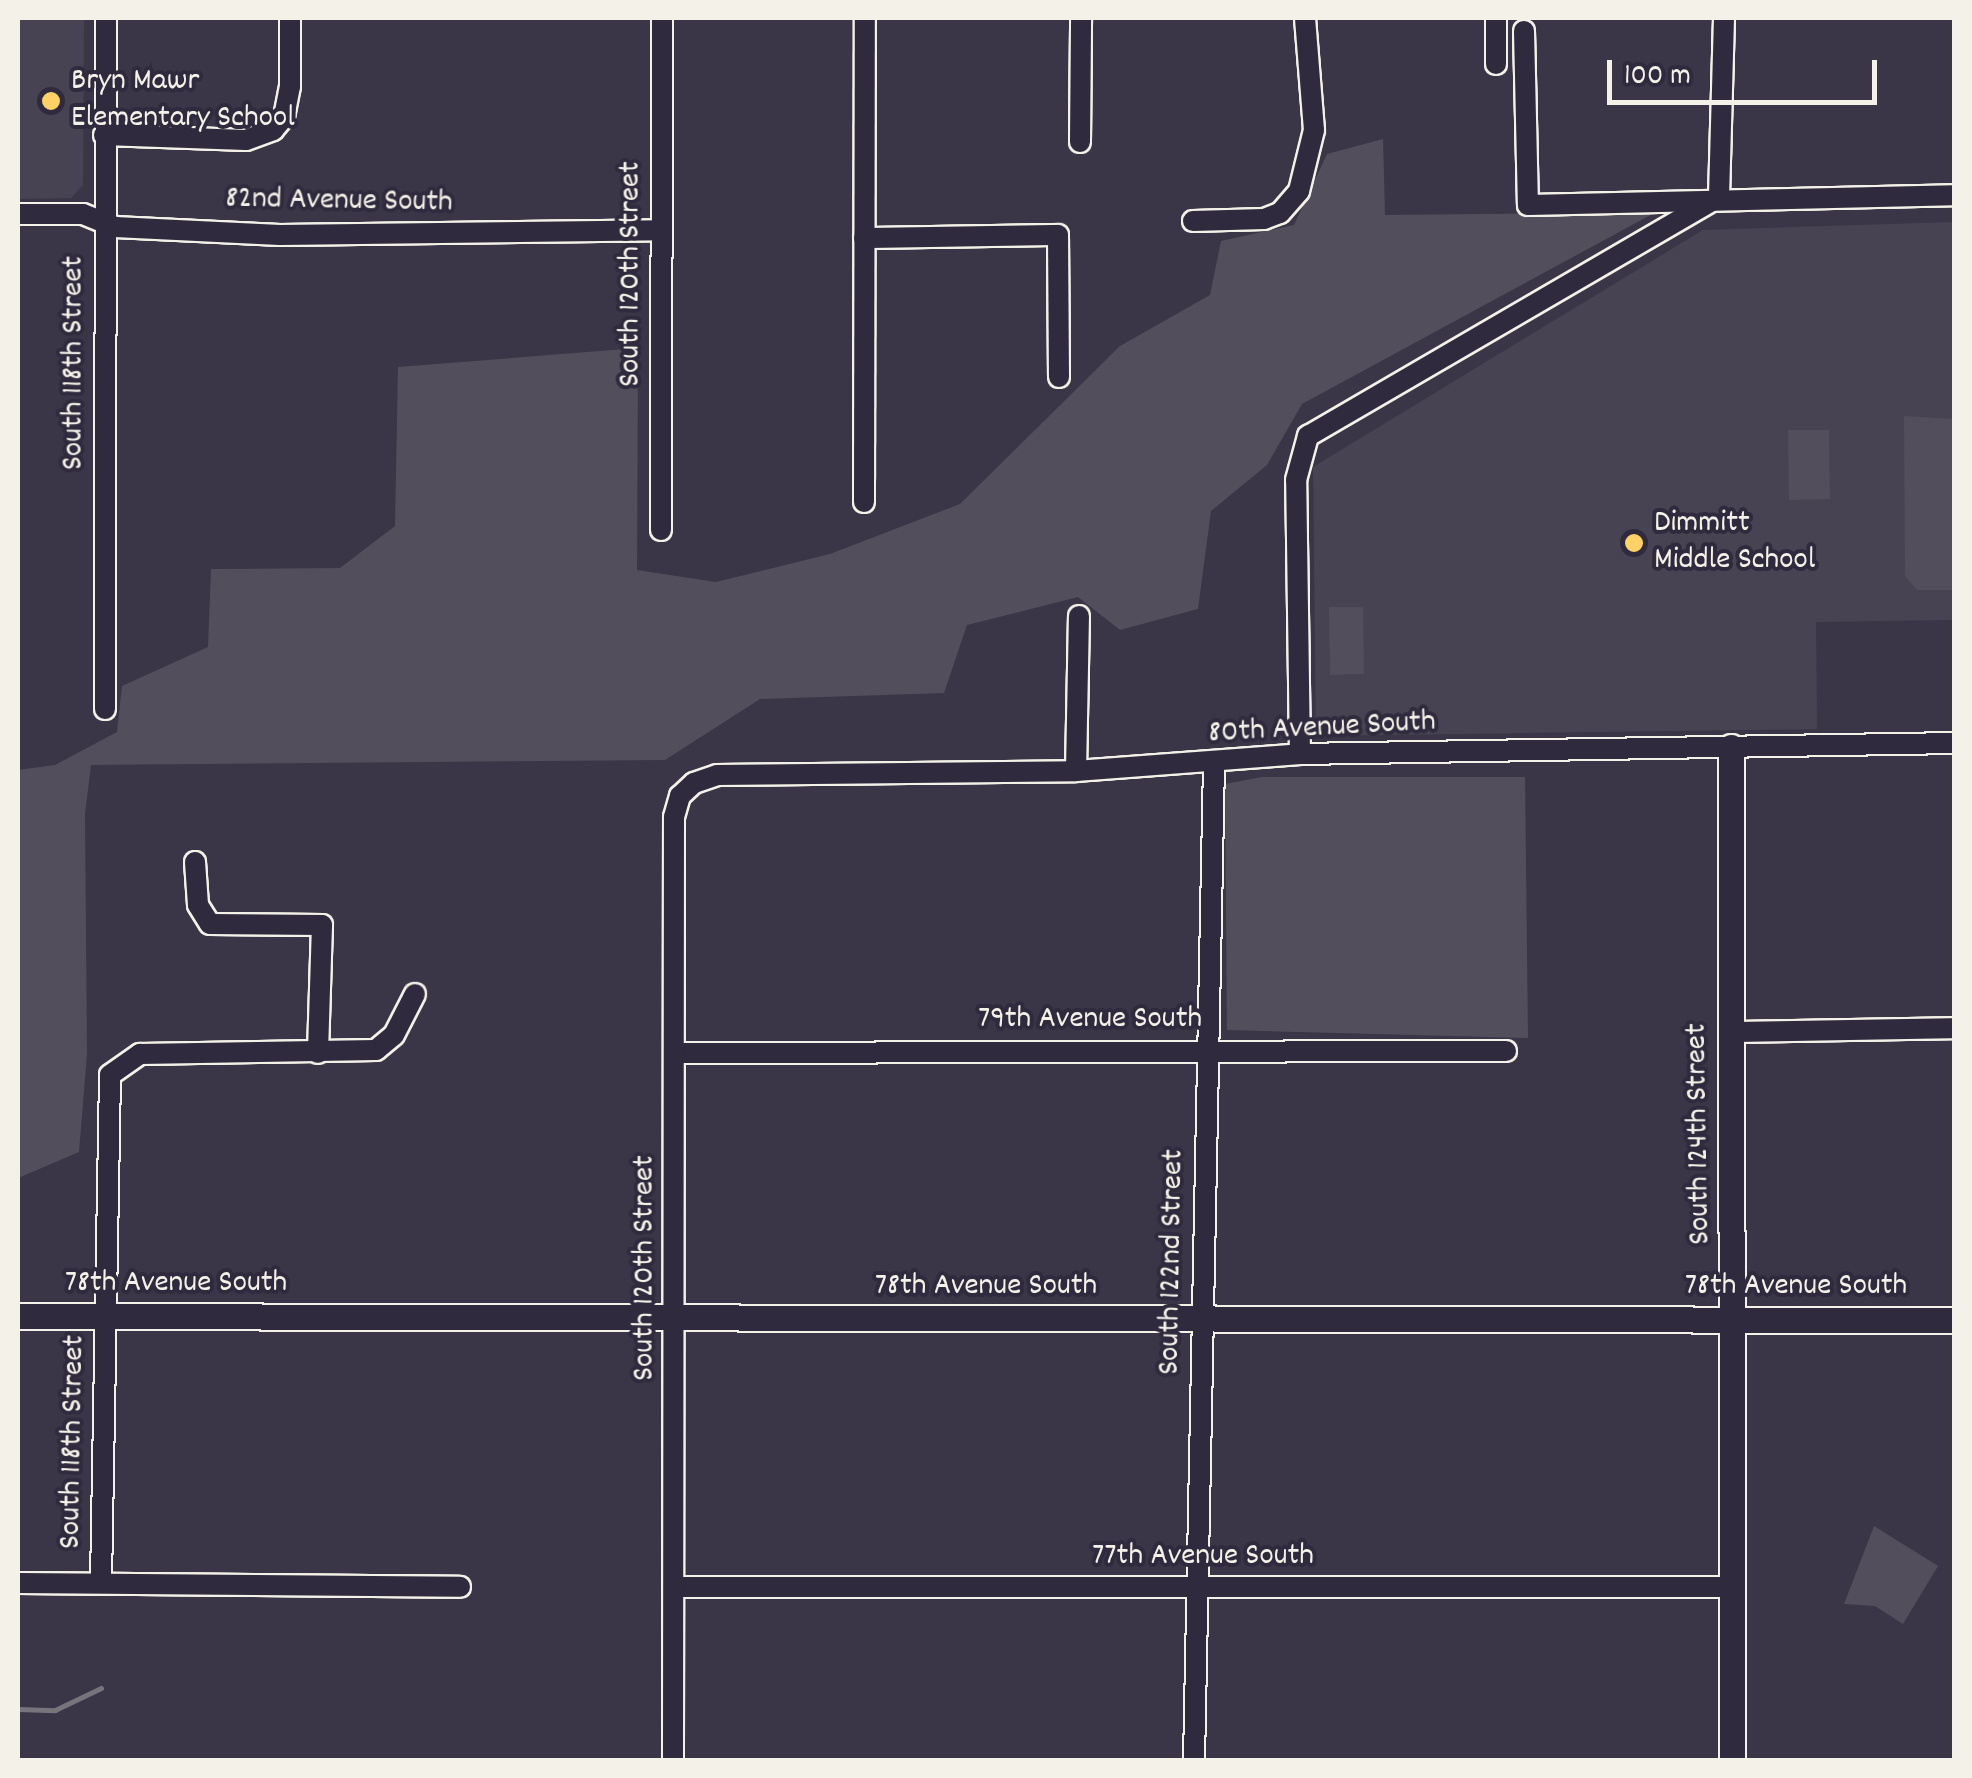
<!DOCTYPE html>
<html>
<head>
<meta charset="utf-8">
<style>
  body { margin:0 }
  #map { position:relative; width:1972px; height:1778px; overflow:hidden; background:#3b3647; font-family:Dekko,sans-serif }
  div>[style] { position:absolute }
  .built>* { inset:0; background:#484352 }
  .green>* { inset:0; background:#534e5c }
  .stream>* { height:5px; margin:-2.5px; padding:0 2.5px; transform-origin:2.5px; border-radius:2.5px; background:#78747b }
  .roads { filter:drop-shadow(2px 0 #f4f1e8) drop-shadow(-2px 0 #f4f1e8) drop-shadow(0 2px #f4f1e8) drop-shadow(0 -2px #f4f1e8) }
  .minor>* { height:20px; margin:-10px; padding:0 10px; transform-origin:10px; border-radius:10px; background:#2f2a3d }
  .tertiary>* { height:25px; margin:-12.5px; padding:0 12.5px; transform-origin:12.5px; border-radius:12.5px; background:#2f2a3d }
  .dots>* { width:28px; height:28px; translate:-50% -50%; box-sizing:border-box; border:5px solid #2f2a3d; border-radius:50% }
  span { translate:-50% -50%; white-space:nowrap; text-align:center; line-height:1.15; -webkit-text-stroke:8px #2f2a3d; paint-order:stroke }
  .poi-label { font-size:32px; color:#f4f1e8 }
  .left { translate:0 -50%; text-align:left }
  .street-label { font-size:32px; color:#f4f1e8 }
  .frame { position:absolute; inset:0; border:20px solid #f4f1e8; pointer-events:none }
  .scale { position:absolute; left:1607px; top:60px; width:270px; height:45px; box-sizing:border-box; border:5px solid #f4f1e8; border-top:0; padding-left:12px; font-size:30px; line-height:35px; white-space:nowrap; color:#f4f1e8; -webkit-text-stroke:8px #2f2a3d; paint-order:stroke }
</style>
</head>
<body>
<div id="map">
  <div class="built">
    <i style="clip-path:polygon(18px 18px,84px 18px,83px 185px,71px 198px,18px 199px)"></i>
    <i style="clip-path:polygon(1954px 222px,1954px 620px,1816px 622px,1817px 729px,1316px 736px,1313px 467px,1703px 230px)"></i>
  </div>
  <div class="green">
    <i style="clip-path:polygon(1383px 139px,1385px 215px,1656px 212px,1302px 404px,1267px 465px,1211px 511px,1198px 609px,1120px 630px,1078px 597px,967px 625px,944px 693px,760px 699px,665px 760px,91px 765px,85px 814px,87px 1054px,79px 1152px,18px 1178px,18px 770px,55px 765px,117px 732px,122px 686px,208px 647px,211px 569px,340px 568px,395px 526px,398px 367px,638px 348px,637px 570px,716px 582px,830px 554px,960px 504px,1120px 346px,1210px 295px,1221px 241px,1294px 225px,1327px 154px)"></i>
    <i style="clip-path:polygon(1904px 416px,1954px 419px,1954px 590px,1917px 590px,1905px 576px)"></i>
    <i style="clip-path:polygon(1788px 430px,1829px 430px,1830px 499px,1789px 500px)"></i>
    <i style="clip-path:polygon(1329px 607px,1363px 607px,1364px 674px,1330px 675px)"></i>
    <i style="clip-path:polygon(1262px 777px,1525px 777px,1528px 1038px,1227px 1030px,1225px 784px)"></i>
    <i style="clip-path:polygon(1874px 1526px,1938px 1566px,1903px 1624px,1875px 1606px,1844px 1604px)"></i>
  </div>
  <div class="stream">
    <i style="left:18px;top:1709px;width:37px;rotate:2deg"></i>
    <i style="left:55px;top:1710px;width:51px;rotate:-25.6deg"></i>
  </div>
  <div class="roads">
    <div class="minor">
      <i style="left:1524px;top:31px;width:174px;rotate:88.7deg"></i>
      <i style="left:1528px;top:205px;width:426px;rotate:-1.3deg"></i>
      <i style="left:1496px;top:64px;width:46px;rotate:-90deg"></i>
      <i style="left:104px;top:135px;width:142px;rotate:2deg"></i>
      <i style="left:246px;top:140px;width:29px;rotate:-20deg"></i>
      <i style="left:273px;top:130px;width:17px;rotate:-50deg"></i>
      <i style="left:284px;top:117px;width:31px;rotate:-79deg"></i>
      <i style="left:290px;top:87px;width:69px;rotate:-90deg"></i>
      <i style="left:1080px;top:142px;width:124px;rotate:-89.5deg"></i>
      <i style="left:1719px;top:197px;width:179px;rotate:-88.4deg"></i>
      <i style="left:18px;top:214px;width:65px"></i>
      <i style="left:83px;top:214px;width:35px;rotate:22deg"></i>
      <i style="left:115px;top:227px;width:165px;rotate:2.8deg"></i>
      <i style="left:280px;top:235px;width:382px;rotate:-0.7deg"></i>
      <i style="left:1193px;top:221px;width:71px;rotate:-1.6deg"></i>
      <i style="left:1264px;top:219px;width:17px;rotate:-21deg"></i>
      <i style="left:1280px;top:213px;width:29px;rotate:-49deg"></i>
      <i style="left:1299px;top:191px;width:63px;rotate:-76.2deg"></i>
      <i style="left:1314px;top:130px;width:112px;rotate:-94.6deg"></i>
      <i style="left:864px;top:238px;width:194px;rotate:-0.9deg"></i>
      <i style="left:1058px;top:235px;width:142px;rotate:89.6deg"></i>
      <i style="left:864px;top:502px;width:484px;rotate:-89.9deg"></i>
      <i style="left:661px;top:530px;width:512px;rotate:-89.89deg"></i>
      <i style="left:105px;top:709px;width:691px;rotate:-89.92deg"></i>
      <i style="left:1300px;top:754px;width:274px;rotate:-90.8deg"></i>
      <i style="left:1296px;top:480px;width:46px;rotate:-74.7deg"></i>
      <i style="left:1308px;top:436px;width:475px;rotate:-30.2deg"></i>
      <i style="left:1076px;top:771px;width:155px;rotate:-88.9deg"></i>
      <i style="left:195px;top:862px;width:43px;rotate:86deg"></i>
      <i style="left:198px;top:905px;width:22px;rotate:58deg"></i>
      <i style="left:210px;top:924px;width:112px;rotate:0.5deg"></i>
      <i style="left:322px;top:925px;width:128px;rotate:91.8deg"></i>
      <i style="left:1731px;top:1032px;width:223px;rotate:-1deg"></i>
      <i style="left:675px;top:1053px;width:831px;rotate:-0.14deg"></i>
      <i style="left:101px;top:1582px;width:507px;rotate:-88.98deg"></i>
      <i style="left:110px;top:1075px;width:37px;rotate:-35deg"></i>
      <i style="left:140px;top:1054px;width:236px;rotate:-1deg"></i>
      <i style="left:376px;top:1050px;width:23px;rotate:-40deg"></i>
      <i style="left:394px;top:1035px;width:46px;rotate:-62.9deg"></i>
      <i style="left:18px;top:1583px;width:442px;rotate:0.5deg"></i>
      <i style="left:674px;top:1587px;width:1058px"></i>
      <i style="left:673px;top:1760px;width:943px;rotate:-89.94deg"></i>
      <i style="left:674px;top:817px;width:22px;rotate:-74deg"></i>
      <i style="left:680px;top:796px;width:19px;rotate:-43deg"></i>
      <i style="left:694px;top:783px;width:24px;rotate:-19deg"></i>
      <i style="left:717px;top:775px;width:359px;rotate:-0.6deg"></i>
      <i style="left:1076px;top:771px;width:225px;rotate:-4.3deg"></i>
      <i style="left:1300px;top:754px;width:654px;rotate:-0.96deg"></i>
      <i style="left:1194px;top:1760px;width:995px;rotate:-88.85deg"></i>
    </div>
    <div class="tertiary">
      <i style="left:1731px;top:747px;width:1013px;rotate:89.94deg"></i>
      <i style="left:18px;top:1316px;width:1936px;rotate:0.12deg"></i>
    </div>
  </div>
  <div class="dots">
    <i style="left:51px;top:101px;background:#ffd166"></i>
    <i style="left:1634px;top:543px;background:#ffd166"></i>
  </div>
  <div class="poi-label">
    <span class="left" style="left:71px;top:101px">Bryn Mawr<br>Elementary School</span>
    <span class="left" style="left:1654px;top:543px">Dimmitt<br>Middle School</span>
  </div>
  <div class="street-label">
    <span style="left:339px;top:202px;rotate:1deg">82nd Avenue South</span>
    <span style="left:632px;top:274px;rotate:-90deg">South 120th Street</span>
    <span style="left:75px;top:363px;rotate:-90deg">South 118th Street</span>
    <span style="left:1322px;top:729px;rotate:-3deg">80th Avenue South</span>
    <span style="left:1090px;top:1020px">79th Avenue South</span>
    <span style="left:1700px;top:1134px;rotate:-91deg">South 124th Street</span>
    <span style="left:1173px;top:1262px;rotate:-89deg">South 122nd Street</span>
    <span style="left:646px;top:1268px;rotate:-90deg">South 120th Street</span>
    <span style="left:176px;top:1284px">78th Avenue South</span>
    <span style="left:986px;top:1287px">78th Avenue South</span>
    <span style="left:1796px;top:1287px">78th Avenue South</span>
    <span style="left:74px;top:1442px;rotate:-89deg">South 118th Street</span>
    <span style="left:1203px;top:1557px">77th Avenue South</span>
  </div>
  <div class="frame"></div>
  <div class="scale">100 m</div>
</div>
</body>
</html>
